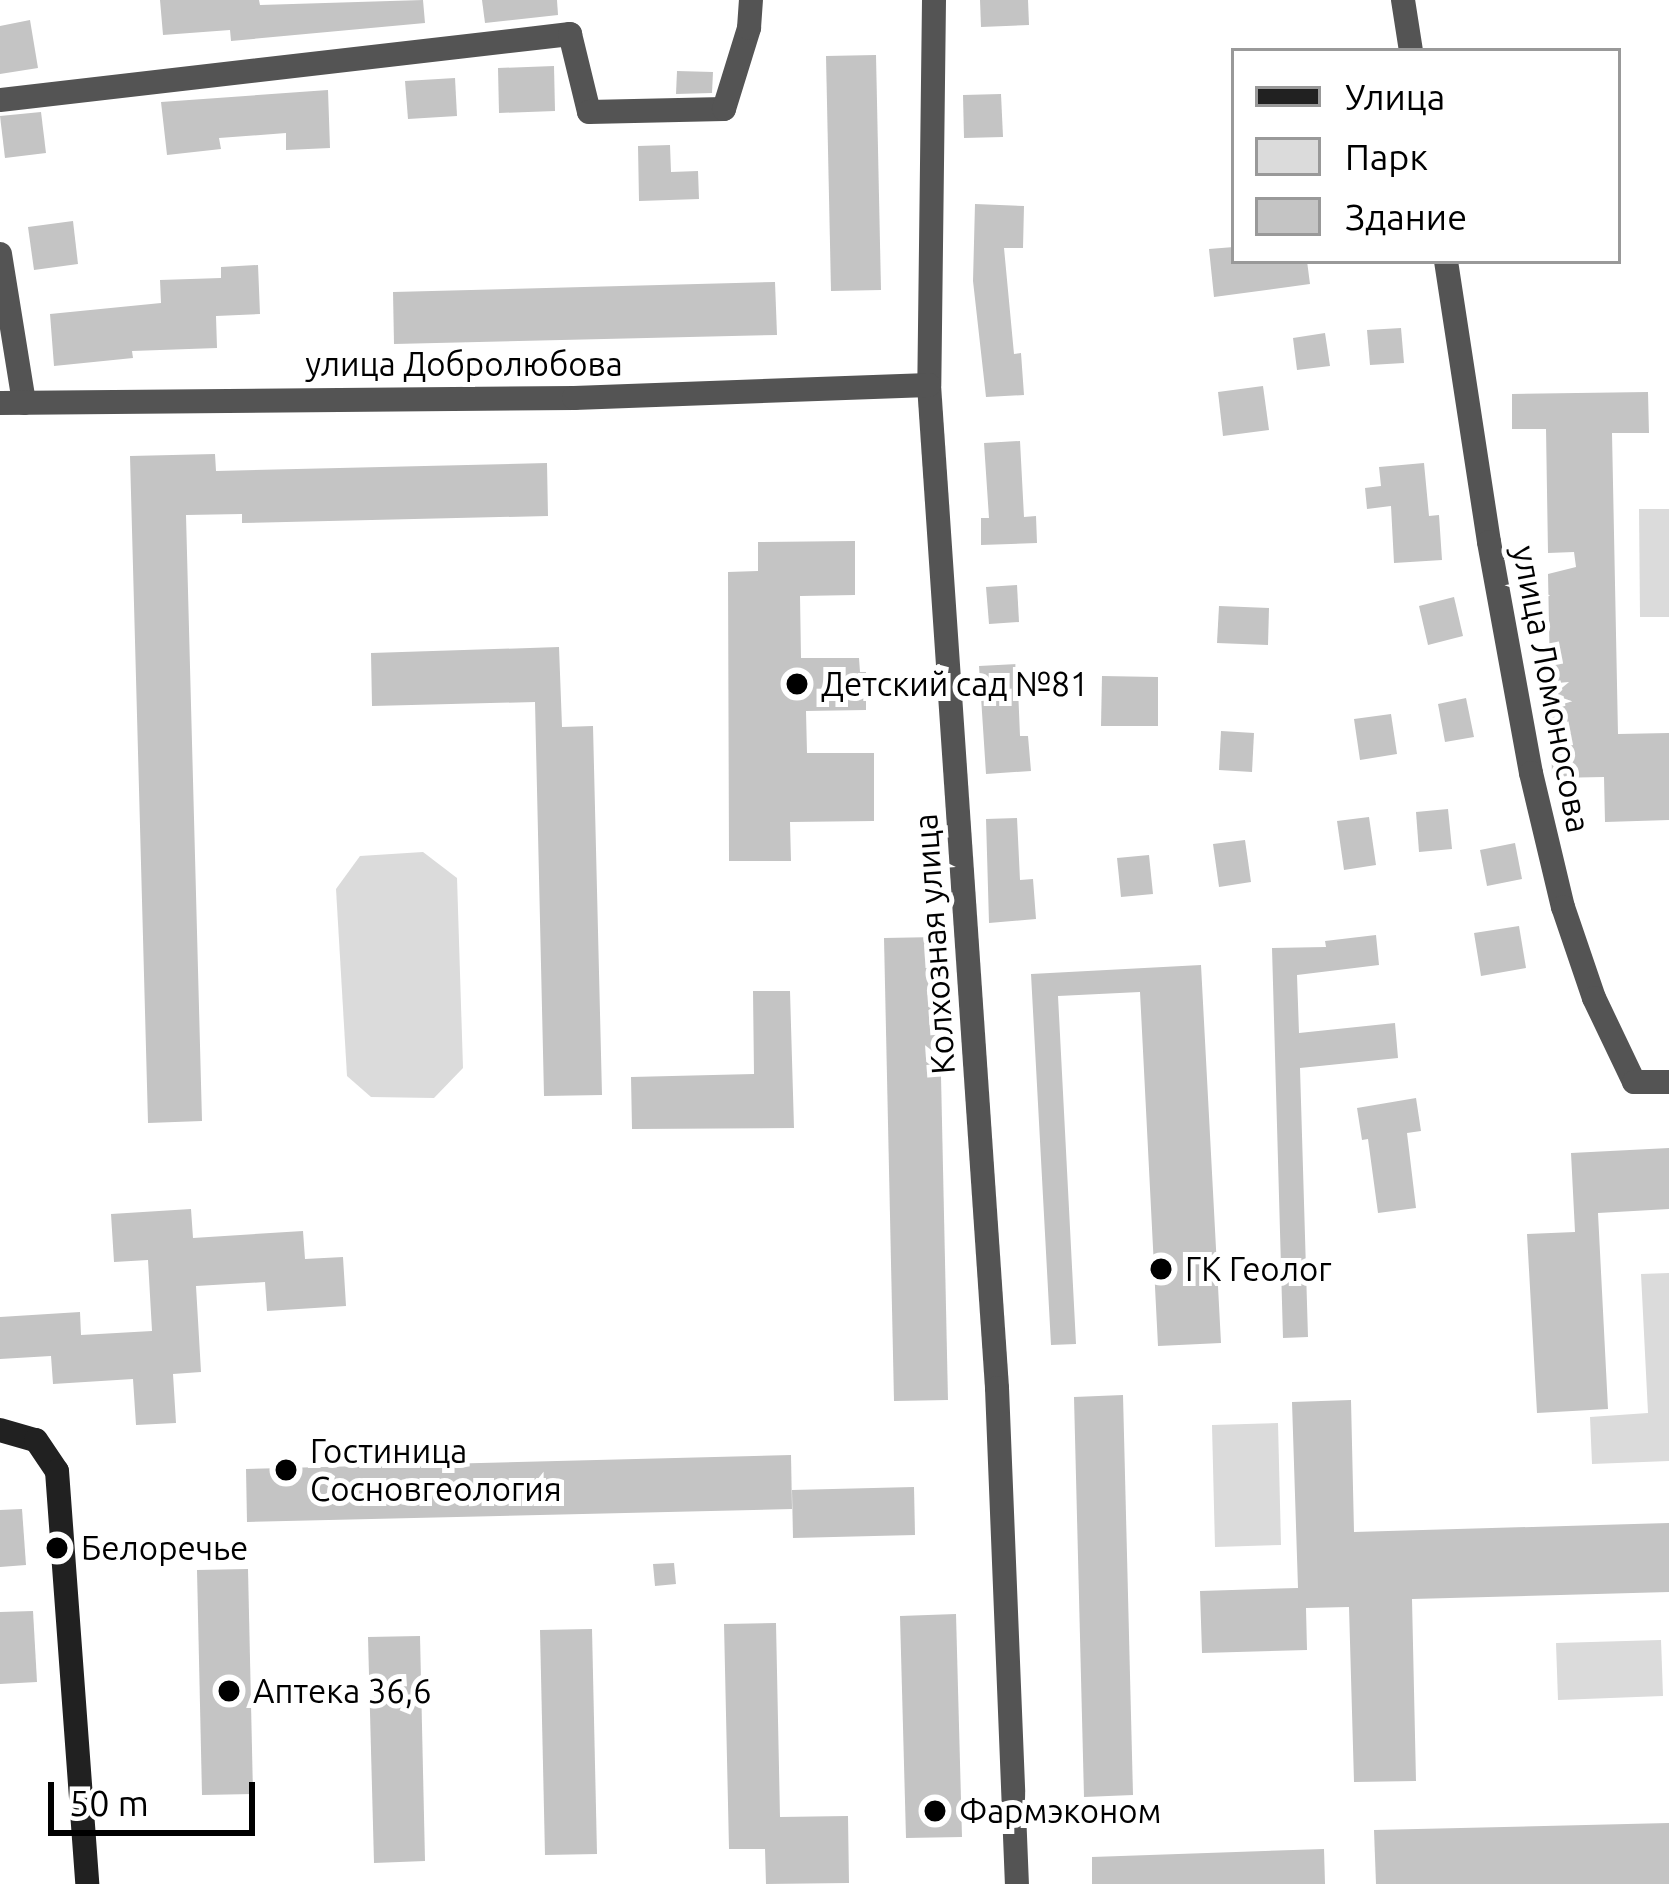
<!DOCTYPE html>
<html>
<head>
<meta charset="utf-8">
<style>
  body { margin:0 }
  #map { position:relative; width:1669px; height:1884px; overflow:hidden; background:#fff; font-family:Ubuntu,sans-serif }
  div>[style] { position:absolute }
  .green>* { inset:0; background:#dbdbdb }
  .building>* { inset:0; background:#c4c4c4 }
  .street>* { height:24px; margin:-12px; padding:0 12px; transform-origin:12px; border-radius:12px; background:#545454 }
  .secondary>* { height:24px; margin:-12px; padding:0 12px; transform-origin:12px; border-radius:12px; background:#212121 }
  .dots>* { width:33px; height:33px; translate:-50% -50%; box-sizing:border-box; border:6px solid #fff; border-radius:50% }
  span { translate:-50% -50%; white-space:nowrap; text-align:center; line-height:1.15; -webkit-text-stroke:10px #fff; paint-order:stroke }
  .street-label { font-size:33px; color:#000 }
  .poi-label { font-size:33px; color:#000 }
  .left { translate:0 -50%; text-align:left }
  .legend { position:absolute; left:1231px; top:48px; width:390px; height:216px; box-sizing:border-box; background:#fff; border:3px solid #999; margin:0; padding:15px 21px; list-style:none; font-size:36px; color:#000 }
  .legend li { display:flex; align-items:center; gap:24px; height:60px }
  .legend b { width:60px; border:3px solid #999 }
  .scale { position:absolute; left:48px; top:1782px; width:207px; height:54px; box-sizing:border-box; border:6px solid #000; border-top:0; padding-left:15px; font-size:36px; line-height:42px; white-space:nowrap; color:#000; -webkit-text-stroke:9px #fff; paint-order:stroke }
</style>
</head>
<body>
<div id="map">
  <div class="green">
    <i style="clip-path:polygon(1639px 509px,1669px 509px,1669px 617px,1640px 617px)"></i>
    <i style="clip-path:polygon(423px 852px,457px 878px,463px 1068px,434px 1098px,371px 1097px,347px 1076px,336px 889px,360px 856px)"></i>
    <i style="clip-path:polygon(1669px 1273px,1669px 1461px,1592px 1464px,1590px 1417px,1648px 1413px,1641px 1274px)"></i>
    <i style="clip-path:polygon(1278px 1423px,1281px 1545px,1215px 1547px,1212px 1425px)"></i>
    <i style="clip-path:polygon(1661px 1640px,1663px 1696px,1558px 1700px,1556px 1643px)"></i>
  </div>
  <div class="building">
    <i style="clip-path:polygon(160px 0,259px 0,260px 5px,423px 0,425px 23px,231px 41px,230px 30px,163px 35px)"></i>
    <i style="clip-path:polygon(482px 0,557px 0,558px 15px,485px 23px)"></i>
    <i style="clip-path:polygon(980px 0,1028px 0,1029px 25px,981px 27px)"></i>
    <i style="clip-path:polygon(30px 20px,38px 68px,0 74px,0 26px)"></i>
    <i style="clip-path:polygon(876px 55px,881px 290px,831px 291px,826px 56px)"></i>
    <i style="clip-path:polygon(554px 66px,555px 111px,499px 113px,498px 68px)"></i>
    <i style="clip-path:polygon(677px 71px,713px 72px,712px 93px,676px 94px)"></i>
    <i style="clip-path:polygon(455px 78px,457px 116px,408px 119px,405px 81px)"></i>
    <i style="clip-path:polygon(328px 90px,330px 148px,286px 150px,286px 133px,219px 138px,221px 149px,167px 155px,161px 102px)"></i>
    <i style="clip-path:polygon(1001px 94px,1003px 137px,964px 138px,963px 95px)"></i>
    <i style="clip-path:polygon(41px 112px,46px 153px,5px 158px,0 116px)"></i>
    <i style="clip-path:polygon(670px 145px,671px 172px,698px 171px,699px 199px,639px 201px,638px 146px)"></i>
    <i style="clip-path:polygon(975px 204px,1024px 206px,1023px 248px,1004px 248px,1014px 354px,1021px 353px,1024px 395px,986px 397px,973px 281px)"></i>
    <i style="clip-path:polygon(73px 221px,78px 264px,34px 270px,28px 227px)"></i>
    <i style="clip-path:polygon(1234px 247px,1234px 261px,1307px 261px,1310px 284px,1214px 297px,1209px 249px)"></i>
    <i style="clip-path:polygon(258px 265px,260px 314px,216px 316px,217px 348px,132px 351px,133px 358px,54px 366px,50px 314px,161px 303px,160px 280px,221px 278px,221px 267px)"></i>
    <i style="clip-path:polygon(775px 282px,777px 335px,394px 344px,393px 292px)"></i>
    <i style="clip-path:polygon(1401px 328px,1404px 363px,1370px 365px,1367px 330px)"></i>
    <i style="clip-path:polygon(1325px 333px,1330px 366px,1297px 370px,1293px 338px)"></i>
    <i style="clip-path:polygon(1263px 386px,1269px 430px,1223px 436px,1218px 392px)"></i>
    <i style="clip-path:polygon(1648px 392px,1649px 433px,1612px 433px,1618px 734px,1669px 733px,1669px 820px,1605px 822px,1604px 777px,1552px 778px,1548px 574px,1576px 567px,1574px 552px,1548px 553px,1546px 429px,1512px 429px,1512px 394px)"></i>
    <i style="clip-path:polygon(1020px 441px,1024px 517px,1036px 516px,1037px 543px,981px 545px,981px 518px,989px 518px,984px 443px)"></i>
    <i style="clip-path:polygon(215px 454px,216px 471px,547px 463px,548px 516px,242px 523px,242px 514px,186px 515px,202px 1121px,148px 1123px,130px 456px)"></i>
    <i style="clip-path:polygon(1424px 463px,1429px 516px,1439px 515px,1442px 560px,1394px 563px,1391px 506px,1367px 509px,1365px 488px,1381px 486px,1379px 467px)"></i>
    <i style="clip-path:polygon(855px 541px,855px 595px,800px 596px,801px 658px,859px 658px,860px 672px,866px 672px,866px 710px,806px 711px,807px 753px,874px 753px,874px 821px,790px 822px,791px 861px,729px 861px,728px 572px,758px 571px,758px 542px)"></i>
    <i style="clip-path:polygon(1017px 585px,1019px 622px,989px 624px,986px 587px)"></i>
    <i style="clip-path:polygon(1454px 597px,1463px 636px,1428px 645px,1419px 606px)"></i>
    <i style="clip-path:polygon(1219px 606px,1269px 608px,1268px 645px,1217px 643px)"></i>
    <i style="clip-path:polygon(559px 647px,562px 727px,593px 726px,602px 1095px,544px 1096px,535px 702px,372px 706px,371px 653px)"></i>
    <i style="clip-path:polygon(1017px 664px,1020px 736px,1028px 736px,1031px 771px,986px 774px,979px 666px)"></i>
    <i style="clip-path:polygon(1102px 676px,1158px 677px,1158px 726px,1101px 726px)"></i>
    <i style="clip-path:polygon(1466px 698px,1474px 737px,1445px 742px,1438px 704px)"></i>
    <i style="clip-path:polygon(1391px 714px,1397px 754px,1360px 760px,1354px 719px)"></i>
    <i style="clip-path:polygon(1221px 731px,1254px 733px,1252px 772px,1219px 770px)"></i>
    <i style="clip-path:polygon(1448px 809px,1452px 849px,1419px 852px,1416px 812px)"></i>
    <i style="clip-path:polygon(1369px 817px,1376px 865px,1344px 870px,1337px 821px)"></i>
    <i style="clip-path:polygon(1017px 818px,1020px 880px,1033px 879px,1036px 919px,989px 923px,986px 819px)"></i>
    <i style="clip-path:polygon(1245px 840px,1251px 882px,1219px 887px,1213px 844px)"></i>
    <i style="clip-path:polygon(1515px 843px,1522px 879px,1487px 886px,1480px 850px)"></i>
    <i style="clip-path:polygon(1149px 855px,1153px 894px,1121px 897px,1117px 858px)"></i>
    <i style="clip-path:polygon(1519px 926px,1526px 968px,1481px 976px,1474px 933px)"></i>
    <i style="clip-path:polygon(1376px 935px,1379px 965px,1297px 975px,1299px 1033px,1395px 1023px,1398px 1058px,1300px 1068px,1308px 1337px,1283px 1338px,1272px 948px,1326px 947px,1325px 941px)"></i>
    <i style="clip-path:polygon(938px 937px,948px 1400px,894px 1401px,884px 938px)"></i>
    <i style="clip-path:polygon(1201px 965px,1221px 1343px,1158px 1346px,1140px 992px,1058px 996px,1076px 1344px,1051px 1345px,1031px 974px)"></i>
    <i style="clip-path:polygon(753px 991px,790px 991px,794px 1128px,632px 1129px,631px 1077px,754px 1074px)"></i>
    <i style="clip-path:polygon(1416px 1098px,1421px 1131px,1407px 1133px,1416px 1208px,1378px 1213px,1368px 1139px,1362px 1140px,1357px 1108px)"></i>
    <i style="clip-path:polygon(1669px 1148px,1669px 1209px,1598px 1213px,1608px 1409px,1537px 1413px,1527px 1234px,1575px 1232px,1571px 1153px)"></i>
    <i style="clip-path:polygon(191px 1209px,193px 1238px,303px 1231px,305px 1259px,343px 1257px,346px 1306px,267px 1311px,265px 1282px,196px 1286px,201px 1372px,173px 1374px,176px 1423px,136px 1425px,133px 1379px,53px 1384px,51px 1356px,0 1359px,0 1317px,80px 1312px,81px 1335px,152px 1331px,148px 1260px,114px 1262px,111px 1214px)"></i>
    <i style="clip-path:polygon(1123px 1395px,1133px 1795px,1084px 1797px,1074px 1397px)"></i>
    <i style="clip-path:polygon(1351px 1400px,1354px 1532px,1669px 1523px,1669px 1592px,1412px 1599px,1416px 1781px,1354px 1782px,1349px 1607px,1306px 1608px,1307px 1650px,1202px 1653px,1200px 1591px,1298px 1588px,1292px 1402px)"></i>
    <i style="clip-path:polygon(791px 1455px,792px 1509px,247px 1522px,246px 1469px)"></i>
    <i style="clip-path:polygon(914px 1487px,915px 1535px,793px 1538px,792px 1490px)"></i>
    <i style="clip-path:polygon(22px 1509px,26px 1565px,0 1567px,0 1510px)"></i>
    <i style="clip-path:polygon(674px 1563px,676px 1584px,655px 1586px,653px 1564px)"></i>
    <i style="clip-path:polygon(248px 1569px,253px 1794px,202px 1795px,197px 1570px)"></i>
    <i style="clip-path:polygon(33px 1611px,37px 1682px,0 1684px,0 1612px)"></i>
    <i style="clip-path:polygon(956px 1614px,962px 1837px,906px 1838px,900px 1616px)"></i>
    <i style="clip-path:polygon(776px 1623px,780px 1817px,848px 1816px,849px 1883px,766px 1884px,765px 1849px,729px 1849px,724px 1624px)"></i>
    <i style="clip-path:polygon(592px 1629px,597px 1854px,545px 1855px,540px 1630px)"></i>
    <i style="clip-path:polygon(420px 1636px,425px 1861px,374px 1863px,368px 1637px)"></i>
    <i style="clip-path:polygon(1669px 1823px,1669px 1884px,1376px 1884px,1374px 1830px)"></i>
    <i style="clip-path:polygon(1324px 1849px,1325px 1884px,1092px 1884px,1092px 1857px)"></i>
  </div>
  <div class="street">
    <i style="left:934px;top:0;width:385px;rotate:90.7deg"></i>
    <i style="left:929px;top:385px;width:1005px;rotate:86.12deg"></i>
    <i style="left:997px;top:1388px;width:496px;rotate:87.7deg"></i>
    <i style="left:1403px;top:0;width:52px;rotate:81.1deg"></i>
    <i style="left:0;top:100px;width:574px;rotate:-6.6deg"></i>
    <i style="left:570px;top:34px;width:80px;rotate:76.3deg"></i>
    <i style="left:589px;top:112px;width:135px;rotate:-1.3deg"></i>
    <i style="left:724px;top:109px;width:85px;rotate:-72.8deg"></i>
    <i style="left:749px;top:28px;width:28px;rotate:-86deg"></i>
    <i style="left:0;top:254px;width:151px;rotate:80.8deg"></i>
    <i style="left:1446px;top:261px;width:284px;rotate:81.3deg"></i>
    <i style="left:1489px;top:542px;width:235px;rotate:79.7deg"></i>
    <i style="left:1531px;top:773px;width:138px;rotate:76.6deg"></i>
    <i style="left:1563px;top:907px;width:96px;rotate:71.2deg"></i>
    <i style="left:1594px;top:998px;width:93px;rotate:64.5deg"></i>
    <i style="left:1634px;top:1082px;width:35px"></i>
    <i style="left:0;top:403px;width:574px;rotate:-0.5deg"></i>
    <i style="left:574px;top:398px;width:355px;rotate:-2.1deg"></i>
  </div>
  <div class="secondary">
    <i style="left:0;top:1430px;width:37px;rotate:16deg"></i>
    <i style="left:36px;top:1440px;width:37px;rotate:56deg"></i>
    <i style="left:57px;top:1471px;width:414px;rotate:85.8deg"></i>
  </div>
  <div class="dots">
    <i style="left:797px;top:684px;background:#000"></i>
    <i style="left:1161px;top:1269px;background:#000"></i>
    <i style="left:286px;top:1470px;background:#000"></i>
    <i style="left:57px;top:1548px;background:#000"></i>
    <i style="left:229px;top:1691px;background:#000"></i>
    <i style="left:935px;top:1811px;background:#000"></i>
  </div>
  <div class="street-label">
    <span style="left:464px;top:364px">улица Добролюбова</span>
    <span style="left:1552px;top:689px;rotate:79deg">улица Ломоносова</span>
    <span style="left:934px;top:944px;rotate:-94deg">Колхозная улица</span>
  </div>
  <div class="poi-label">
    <span class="left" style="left:821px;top:684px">Детский сад №81</span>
    <span class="left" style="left:1185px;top:1269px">ГК Геолог</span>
    <span class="left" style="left:310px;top:1470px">Гостиница<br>Сосновгеология</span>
    <span class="left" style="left:81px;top:1548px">Белоречье</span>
    <span class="left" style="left:253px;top:1691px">Аптека 36,6</span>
    <span class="left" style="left:959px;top:1811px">Фармэконом</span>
  </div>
  <ul class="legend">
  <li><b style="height:15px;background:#212121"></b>Улица</li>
  <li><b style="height:33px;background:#dbdbdb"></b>Парк</li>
  <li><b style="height:33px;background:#c4c4c4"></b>Здание</li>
  </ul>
  <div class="scale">50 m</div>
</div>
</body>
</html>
